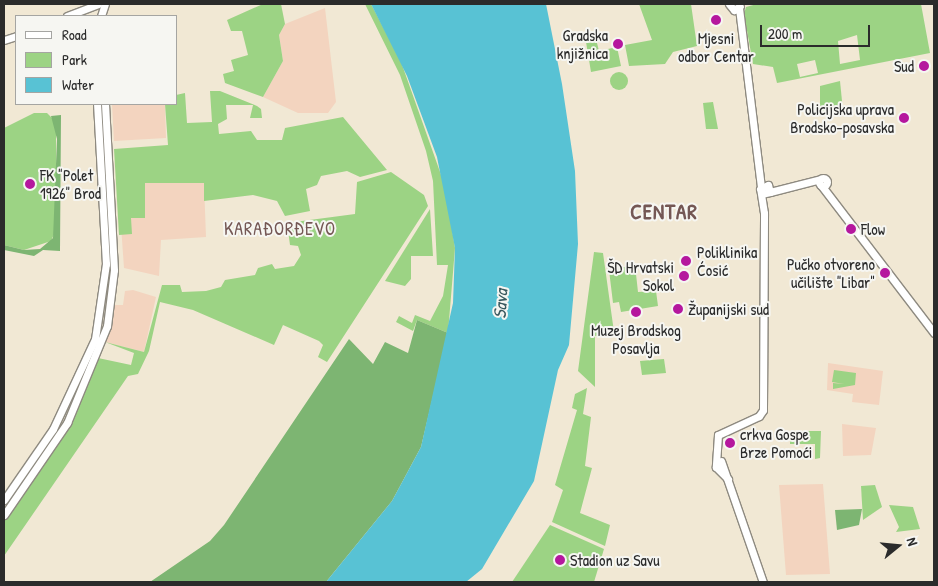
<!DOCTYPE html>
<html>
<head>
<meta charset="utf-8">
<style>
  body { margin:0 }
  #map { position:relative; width:938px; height:586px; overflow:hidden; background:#f1e8d4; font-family:"Patrick Hand",sans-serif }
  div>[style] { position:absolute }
  .built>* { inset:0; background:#f3d4bf }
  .green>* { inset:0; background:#9cd384 }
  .round { border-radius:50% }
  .forest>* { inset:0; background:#7db572 }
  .water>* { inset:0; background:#58c2d4 }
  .roads { filter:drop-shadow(1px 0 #8e8a80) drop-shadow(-1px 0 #8e8a80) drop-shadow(0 1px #8e8a80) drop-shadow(0 -1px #8e8a80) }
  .major>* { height:7px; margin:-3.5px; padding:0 3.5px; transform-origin:3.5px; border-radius:3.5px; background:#fff }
  .major>.ring { margin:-3.5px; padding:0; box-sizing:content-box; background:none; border:7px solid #fff; border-radius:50% }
  .dots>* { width:14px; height:14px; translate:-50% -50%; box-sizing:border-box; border:2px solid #f6f6f2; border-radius:50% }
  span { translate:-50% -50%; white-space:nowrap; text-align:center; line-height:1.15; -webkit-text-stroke:4px #f6f6f2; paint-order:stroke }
  .poi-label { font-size:16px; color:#2b2b2b }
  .right { translate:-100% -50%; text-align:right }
  .left { translate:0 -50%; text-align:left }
  .neighbourhood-label { font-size:18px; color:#745754; letter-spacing:1px }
  .water-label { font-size:18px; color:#38585e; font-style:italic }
  .district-label { font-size:21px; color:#745754; font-weight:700; letter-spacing:1px }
  .frame { position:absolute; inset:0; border:5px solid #2b2b2b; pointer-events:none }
  .legend { position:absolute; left:15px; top:15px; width:162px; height:90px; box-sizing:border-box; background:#f6f6f2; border:1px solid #a5a5a2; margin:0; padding:6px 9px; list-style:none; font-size:15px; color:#2b2b2b }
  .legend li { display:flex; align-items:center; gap:10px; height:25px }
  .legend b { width:25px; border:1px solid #a5a5a2 }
  .north { position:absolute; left:873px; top:521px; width:50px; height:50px; -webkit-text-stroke:4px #f6f6f2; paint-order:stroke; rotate:73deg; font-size:14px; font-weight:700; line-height:20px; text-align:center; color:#2b2b2b }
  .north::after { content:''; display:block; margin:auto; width:18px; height:22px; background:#2b2b2b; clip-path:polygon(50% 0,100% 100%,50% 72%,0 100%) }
  .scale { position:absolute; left:760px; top:25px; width:110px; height:22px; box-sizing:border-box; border:2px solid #2b2b2b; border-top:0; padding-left:6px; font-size:15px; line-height:18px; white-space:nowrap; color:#2b2b2b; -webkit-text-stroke:4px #f6f6f2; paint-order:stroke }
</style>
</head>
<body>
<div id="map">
  <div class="built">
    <i style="clip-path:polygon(325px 8px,336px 102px,328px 113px,298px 113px,263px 97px,283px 61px,279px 35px,285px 24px)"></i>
    <i style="clip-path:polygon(112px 104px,165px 104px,166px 138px,114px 141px)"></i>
    <i style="clip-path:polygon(118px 183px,204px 183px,206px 237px,161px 240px,159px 276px,124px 268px)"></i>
    <i style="clip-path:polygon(133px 290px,156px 297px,144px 352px,105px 342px,113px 305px,123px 305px,125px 291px)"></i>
    <i style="clip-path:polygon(828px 363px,883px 371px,879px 405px,852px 402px,853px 394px,827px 390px)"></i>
    <i style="clip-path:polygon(842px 424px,876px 428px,871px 455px,843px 456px)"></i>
    <i style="clip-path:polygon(823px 484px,830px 574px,786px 575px,779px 485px)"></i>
  </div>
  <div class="green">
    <i style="clip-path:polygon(263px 4px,281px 4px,285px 24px,279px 35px,283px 61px,263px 97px,225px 83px,223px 74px,234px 71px,231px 60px,248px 55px,242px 31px,231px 31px,227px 20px)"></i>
    <i style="clip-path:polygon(365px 4px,371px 4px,400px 59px,445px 186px,455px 248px,448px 333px,417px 320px,413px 331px,396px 322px,399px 316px,412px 323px,415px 315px,430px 321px,443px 296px,448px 265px,437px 265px,433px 181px,426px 151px,400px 75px)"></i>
    <i style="clip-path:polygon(639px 4px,691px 4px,697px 46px,673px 52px,665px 64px,629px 66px,625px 45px,652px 40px)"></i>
    <i style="clip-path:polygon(evenodd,757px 4px,921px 4px,930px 53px,777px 83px,773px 67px,753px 64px,744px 14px,746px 7px,757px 4px,857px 35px,860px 60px,840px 64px,838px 41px,857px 35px,757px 4px,815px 60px,818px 73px,800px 77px,797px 64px,815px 60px)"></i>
    <i style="clip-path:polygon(595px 35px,599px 51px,617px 47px,621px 66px,591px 72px,585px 36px)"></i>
    <i class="round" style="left:610px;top:72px;width:18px;height:18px"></i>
    <i style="clip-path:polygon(840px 81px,843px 111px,820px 116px,820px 86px)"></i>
    <i style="clip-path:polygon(210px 91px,220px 91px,257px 106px,261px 109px,262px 118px,250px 118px,253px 105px,226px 105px,227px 119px,218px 124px,219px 134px,251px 131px,257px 140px,282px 140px,285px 128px,343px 117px,387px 170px,360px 177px,347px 171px,321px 176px,317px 185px,306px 189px,310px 211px,285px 216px,277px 201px,253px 195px,204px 201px,204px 183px,145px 183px,145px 218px,131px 218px,132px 234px,119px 235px,114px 149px,168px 145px,165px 104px,176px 104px,176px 95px,185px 93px,187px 123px,212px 122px)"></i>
    <i style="clip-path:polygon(713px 102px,718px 129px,706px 129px,703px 103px)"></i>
    <i style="clip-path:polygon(34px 113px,47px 113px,56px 122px,56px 230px,51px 241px,24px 250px,4px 245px,4px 128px)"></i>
    <i style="clip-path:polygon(391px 172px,424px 195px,428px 206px,327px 362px,318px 357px,323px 345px,319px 341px,283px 325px,274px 345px,193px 310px,160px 302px,149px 351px,138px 374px,128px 376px,4px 556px,4px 518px,61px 437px,98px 358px,131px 365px,134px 353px,105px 342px,144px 352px,162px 285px,180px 285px,182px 292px,206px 291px,221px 287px,225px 280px,255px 275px,258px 268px,272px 264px,275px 269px,294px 266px,301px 255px,298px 246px,290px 245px,287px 223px,355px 214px,357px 182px)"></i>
    <i style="clip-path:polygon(430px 209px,433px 256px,411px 256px,411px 279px,405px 286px,385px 281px)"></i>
    <i style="clip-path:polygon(594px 252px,603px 253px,614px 332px,595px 336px,595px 387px,578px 371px)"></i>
    <i style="clip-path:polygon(635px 265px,638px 292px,656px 291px,658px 306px,621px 312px,619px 302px,613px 303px,609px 270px)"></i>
    <i style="clip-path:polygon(664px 359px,666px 373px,642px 375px,640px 361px)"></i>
    <i style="clip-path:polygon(834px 370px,856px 373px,855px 385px,833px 389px,833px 383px,844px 384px,832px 382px)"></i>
    <i style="clip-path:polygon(587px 388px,583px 414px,591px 417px,585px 466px,592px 468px,580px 513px,610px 525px,605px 546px,552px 522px,563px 490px,555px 485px,577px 410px,572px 408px,575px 394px)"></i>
    <i style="clip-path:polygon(790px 431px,821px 431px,820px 458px,815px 459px,815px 444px,790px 444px)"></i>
    <i style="clip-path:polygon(875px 485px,882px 507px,863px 520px,861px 486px)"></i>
    <i style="clip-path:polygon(889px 505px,913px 507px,920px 529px,896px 532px,899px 527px)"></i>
    <i style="clip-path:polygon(550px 525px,604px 549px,594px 582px,512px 582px)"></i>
  </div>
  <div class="forest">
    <i style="clip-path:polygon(61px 115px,60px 251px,43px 250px,34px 256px,4px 250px,4px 245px,24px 250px,40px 249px,53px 238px,57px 139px,51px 116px)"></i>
    <i style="clip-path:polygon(417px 320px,448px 333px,421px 447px,392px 501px,326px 582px,150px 582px,210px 541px,224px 525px,349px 339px,373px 364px,385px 342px,408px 353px)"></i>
    <i style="clip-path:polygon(862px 509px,859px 525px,837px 530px,835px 510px)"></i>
  </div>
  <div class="water">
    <i style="clip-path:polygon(371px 4px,546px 4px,562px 84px,575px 171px,578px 244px,569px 345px,558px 370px,534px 481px,482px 569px,466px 582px,326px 582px,392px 501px,421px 447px,453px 303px,455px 248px,437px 157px,407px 76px)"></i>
  </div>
  <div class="roads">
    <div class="major">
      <i style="left:729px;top:4px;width:8px;rotate:50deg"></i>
      <i style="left:734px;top:10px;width:7px;rotate:-34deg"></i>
      <i style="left:739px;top:8px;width:179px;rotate:83deg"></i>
      <i style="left:67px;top:16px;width:33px;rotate:-21deg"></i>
      <i style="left:101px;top:16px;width:13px;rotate:-72deg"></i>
      <i style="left:4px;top:40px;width:13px;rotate:-18deg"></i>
      <i class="ring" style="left:819px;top:178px;width:1px;height:1px"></i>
      <i style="left:821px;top:185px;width:186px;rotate:52.6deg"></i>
      <i style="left:770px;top:192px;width:53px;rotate:-14.3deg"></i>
      <i style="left:718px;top:435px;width:45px;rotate:-24.9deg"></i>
      <i style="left:759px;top:416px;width:7px;rotate:-56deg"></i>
      <i style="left:763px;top:410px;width:197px;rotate:-89.7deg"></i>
      <i style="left:764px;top:213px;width:24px;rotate:-99deg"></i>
      <i style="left:760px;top:189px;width:9px;rotate:-27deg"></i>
      <i style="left:768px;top:185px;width:7px;rotate:74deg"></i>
      <i style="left:770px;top:192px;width:8px;rotate:166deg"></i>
      <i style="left:718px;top:435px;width:32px;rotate:94deg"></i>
      <i style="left:716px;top:467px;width:17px;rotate:45deg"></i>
      <i style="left:721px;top:461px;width:128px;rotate:70.9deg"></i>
      <i style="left:4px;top:500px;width:86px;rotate:-55.4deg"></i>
      <i style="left:53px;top:429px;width:99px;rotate:-65deg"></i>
      <i style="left:95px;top:339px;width:76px;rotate:-81.7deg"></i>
      <i style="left:106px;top:264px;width:160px;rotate:-93.2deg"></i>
      <i style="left:4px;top:515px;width:112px;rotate:-55.6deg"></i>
      <i style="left:67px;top:423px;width:105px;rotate:-67.6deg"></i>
      <i style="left:107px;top:326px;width:56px;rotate:-82.9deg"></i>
      <i style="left:114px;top:270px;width:166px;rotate:-93.1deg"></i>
    </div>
  </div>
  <div class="dots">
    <i style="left:716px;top:20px;background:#b5179e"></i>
    <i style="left:618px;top:44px;background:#b5179e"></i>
    <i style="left:924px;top:66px;background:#b5179e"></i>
    <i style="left:904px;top:118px;background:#b5179e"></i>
    <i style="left:30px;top:184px;background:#b5179e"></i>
    <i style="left:851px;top:229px;background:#b5179e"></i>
    <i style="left:686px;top:261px;background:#b5179e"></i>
    <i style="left:885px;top:273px;background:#b5179e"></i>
    <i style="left:684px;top:276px;background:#b5179e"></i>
    <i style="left:678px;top:309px;background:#b5179e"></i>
    <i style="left:636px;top:312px;background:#b5179e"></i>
    <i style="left:730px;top:443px;background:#b5179e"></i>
    <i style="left:560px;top:560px;background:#b5179e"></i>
  </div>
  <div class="poi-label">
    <span class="right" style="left:608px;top:44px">Gradska<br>knjižnica</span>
    <span style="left:716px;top:47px">Mjesni<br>odbor Centar</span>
    <span class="right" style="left:914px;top:66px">Sud</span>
    <span class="right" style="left:894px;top:118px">Policijska uprava<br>Brodsko-posavska</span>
    <span class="left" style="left:40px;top:184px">FK "Polet<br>1926" Brod</span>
    <span class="left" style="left:861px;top:229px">Flow</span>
    <span class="left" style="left:697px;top:261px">Poliklinika<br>Ćosić</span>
    <span class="right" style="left:875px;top:273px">Pučko otvoreno<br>učilište "Libar"</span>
    <span class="right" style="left:674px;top:276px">ŠD Hrvatski<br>Sokol</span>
    <span class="left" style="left:688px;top:309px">Županijski sud</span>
    <span style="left:636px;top:339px">Muzej Brodskog<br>Posavlja</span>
    <span class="left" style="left:740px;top:443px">crkva Gospe<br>Brze Pomoći</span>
    <span class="left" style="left:570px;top:560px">Stadion uz Savu</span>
  </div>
  <div class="neighbourhood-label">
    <span style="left:280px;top:229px">KARAĐORĐEVO</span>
  </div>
  <div class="water-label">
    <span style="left:501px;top:304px;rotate:-87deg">Sava</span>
  </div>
  <div class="district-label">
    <span style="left:664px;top:212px">CENTAR</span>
  </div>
  <div class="frame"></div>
  <ul class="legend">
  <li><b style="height:6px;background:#fff"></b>Road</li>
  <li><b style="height:14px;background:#9cd384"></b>Park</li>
  <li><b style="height:14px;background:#58c2d4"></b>Water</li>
  </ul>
  <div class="north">N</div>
  <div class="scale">200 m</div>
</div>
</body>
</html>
